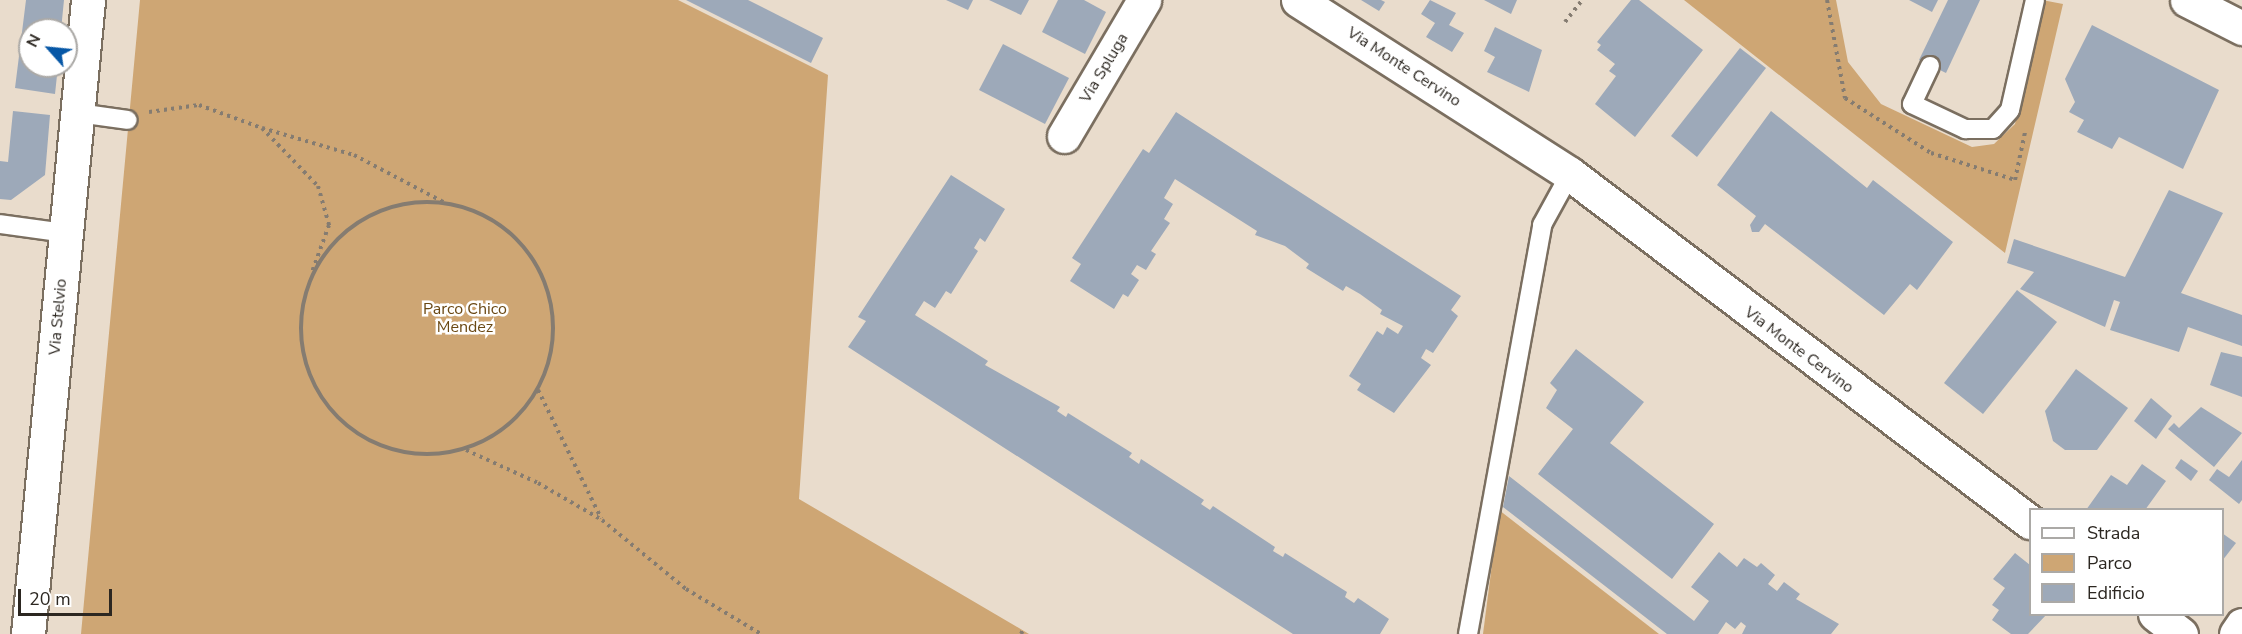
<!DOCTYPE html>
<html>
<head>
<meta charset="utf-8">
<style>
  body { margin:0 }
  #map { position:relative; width:2242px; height:634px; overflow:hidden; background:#e9dccc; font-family:"Nunito Sans",sans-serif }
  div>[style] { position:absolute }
  .green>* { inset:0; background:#cea674 }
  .building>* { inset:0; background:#9da9b9 }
  .path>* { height:4px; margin-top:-2px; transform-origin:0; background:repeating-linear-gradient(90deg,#857c71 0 3px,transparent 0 7.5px) }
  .path>.ring { margin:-2px; padding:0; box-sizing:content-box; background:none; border:4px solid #857c71; border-radius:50% }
  .roads { filter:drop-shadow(2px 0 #7b6f60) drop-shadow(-2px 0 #7b6f60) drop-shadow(0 2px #7b6f60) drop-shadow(0 -2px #7b6f60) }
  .lane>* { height:18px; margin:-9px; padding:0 9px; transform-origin:9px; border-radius:9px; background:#fff }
  .street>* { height:33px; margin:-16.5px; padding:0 16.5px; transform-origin:16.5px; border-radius:16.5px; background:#fff }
  .secondary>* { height:33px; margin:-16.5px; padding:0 16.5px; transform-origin:16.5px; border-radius:16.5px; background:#fff }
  span { translate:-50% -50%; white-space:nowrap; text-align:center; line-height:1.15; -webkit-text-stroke:5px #fff; paint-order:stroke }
  .street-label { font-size:16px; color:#2c2721 }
  .park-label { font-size:16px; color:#6a4813 }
  .legend { position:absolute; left:2029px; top:508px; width:195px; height:108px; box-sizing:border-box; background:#fff; border:2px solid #aba9a6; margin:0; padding:8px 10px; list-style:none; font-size:18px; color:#2c2721 }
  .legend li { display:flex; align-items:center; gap:12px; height:30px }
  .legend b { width:30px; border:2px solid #aba9a6 }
  .north { position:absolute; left:18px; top:18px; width:60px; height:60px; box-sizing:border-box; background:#fff; border:2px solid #aba9a6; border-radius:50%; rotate:297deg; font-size:16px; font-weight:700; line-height:24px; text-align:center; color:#2c2721 }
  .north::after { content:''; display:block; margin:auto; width:21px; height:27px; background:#0657a6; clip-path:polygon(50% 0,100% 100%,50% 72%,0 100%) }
  .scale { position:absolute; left:18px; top:589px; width:94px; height:27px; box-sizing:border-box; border:3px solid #2c2721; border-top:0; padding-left:8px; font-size:18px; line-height:21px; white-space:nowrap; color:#2c2721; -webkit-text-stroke:4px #fff; paint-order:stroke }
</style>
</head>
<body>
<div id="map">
  <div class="green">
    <i style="clip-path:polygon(140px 0,678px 0,828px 75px,799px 499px,1029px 634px,81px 634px)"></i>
    <i style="clip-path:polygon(1684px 0,1836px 0,1848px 62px,1881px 104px,1972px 147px,1994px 144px,2015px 124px,2042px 0,2063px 4px,2005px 253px)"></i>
    <i style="clip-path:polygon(1499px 510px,1659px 634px,1483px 634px)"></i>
  </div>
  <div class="building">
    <i style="clip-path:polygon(26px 0,64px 0,61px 30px,30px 30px,30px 66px,58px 66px,55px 94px,15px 88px)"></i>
    <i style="clip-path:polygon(686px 0,748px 0,823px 38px,811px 63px)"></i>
    <i style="clip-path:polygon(946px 0,973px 0,968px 10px)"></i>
    <i style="clip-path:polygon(989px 0,1029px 0,1021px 15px)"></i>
    <i style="clip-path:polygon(1058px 0,1084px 0,1106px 12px,1085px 54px,1042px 32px)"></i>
    <i style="clip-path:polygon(1361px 0,1381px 0,1385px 2px,1379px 11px)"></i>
    <i style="clip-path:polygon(1430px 0,1456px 13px,1449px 25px,1464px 33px,1452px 52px,1426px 37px,1435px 23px,1421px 14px)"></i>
    <i style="clip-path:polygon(1484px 0,1517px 0,1511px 14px)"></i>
    <i style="clip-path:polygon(1631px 0,1639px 0,1703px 50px,1635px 137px,1595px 104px,1616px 76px,1609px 71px,1615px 64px,1597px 50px,1601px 45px,1597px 42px)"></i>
    <i style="clip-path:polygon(1909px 0,1938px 0,1932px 12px)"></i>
    <i style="clip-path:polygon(1948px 0,1980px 0,1946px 73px,1919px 60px)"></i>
    <i style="clip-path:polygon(2092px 25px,2219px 90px,2183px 169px,2119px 137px,2112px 149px,2077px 132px,2084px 120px,2069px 112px,2075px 102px,2065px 79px)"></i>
    <i style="clip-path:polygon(1495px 27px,1542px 50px,1529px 92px,1487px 72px,1495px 57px,1484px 51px)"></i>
    <i style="clip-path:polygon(1003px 44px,1069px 78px,1045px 124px,979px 90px)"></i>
    <i style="clip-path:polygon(1740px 48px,1766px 68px,1697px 157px,1671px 136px)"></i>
    <i style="clip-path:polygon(13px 111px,50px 115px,45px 175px,11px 200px,0 199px,0 161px,8px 162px)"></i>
    <i style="clip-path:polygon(1771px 111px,1867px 188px,1873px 180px,1953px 242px,1917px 290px,1910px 284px,1884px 315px,1765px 224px,1759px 232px,1752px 232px,1750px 225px,1756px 216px,1717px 185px)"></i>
    <i style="clip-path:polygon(1176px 112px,1461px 296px,1451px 310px,1458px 316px,1433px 353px,1426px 349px,1421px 358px,1431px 365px,1394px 413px,1357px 390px,1361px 384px,1349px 376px,1377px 331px,1383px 335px,1387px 327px,1398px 334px,1403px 326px,1380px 314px,1382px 310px,1360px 294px,1346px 286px,1343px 291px,1306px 268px,1309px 264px,1285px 246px,1255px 235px,1257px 231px,1175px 179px,1164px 198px,1173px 204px,1164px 219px,1170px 223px,1151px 251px,1156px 254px,1146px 270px,1137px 265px,1131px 274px,1139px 280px,1128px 297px,1123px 294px,1114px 309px,1070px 281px,1081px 264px,1072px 258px,1143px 149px,1149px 153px)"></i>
    <i style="clip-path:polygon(951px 175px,1005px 209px,985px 242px,980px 238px,974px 248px,978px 251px,951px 294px,946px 291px,935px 308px,924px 301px,915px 315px,988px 361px,985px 365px,1060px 407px,1057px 411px,1066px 417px,1068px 413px,1132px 453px,1129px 457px,1139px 464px,1141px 459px,1204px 500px,1201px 504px,1210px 510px,1213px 506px,1275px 547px,1273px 551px,1283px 557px,1285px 553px,1347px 592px,1345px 597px,1354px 603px,1358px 598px,1389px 619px,1380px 634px,1293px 634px,848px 347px,866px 321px,858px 317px)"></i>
    <i style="clip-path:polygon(2169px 190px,2223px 213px,2181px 293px,2242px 315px,2242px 346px,2188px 327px,2179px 352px,2110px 330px,2120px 302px,2114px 300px,2105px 327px,2020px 289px,2034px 272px,2007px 263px,2014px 239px,2125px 277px)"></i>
    <i style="clip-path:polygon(2017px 290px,2057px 322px,1983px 414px,1944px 383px)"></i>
    <i style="clip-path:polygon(1576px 349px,1644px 402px,1610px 443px,1714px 524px,1672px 579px,1538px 474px,1573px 429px,1546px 408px,1557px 390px,1550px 383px)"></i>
    <i style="clip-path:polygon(2221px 352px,2242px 357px,2242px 397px,2210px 385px)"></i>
    <i style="clip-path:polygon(2076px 369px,2128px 408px,2097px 450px,2065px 450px,2053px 441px,2045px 411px)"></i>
    <i style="clip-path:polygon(2151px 398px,2172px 416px,2156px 439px,2134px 421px)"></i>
    <i style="clip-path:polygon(2201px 407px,2242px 433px,2214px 467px,2168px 429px,2174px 423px,2179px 428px)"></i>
    <i style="clip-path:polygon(2181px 459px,2198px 471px,2191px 481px,2175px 468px)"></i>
    <i style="clip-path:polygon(2242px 460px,2242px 500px,2239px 504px,2209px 480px,2217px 469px,2229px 477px)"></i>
    <i style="clip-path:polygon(2142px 464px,2166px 481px,2145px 510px,2086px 510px,2111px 475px,2127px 485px)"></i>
    <i style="clip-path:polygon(1509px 476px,1694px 621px,1709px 601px,1691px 587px,1719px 552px,1737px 567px,1744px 558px,1757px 567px,1761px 563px,1775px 575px,1768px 584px,1777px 591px,1784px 582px,1800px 594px,1796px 599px,1839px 624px,1831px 634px,1742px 634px,1746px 626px,1741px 622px,1735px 629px,1726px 622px,1718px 634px,1667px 634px,1503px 507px)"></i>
    <i style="clip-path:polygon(2222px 533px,2236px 543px,2222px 561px)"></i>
    <i style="clip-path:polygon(2015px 553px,2030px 565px,2030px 614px,2047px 614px,2028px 634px,2011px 634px,1992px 620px,1999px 610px,1992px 605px,2005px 588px,1993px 579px)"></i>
  </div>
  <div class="path">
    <i style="left:1827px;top:0;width:100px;rotate:79.6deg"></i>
    <i style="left:1845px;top:98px;width:102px;rotate:32.6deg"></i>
    <i style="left:1931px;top:153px;width:88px;rotate:17.8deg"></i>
    <i style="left:2015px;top:180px;width:49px;rotate:-78.2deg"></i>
    <i style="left:1565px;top:22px;width:28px;rotate:-52deg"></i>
    <i style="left:149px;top:112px;width:50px;rotate:-8deg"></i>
    <i style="left:199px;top:105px;width:67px;rotate:20.1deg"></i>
    <i style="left:262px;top:128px;width:81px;rotate:46deg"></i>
    <i style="left:318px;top:186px;width:41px;rotate:74.2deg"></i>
    <i style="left:329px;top:225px;width:50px;rotate:109.9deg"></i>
    <i style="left:262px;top:128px;width:96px;rotate:16.4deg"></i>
    <i style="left:354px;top:155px;width:101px;rotate:27.8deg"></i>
    <i class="ring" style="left:301px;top:202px;width:248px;height:248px"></i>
    <i style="left:538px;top:390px;width:143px;rotate:63.8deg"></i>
    <i style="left:466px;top:450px;width:79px;rotate:24.6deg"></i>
    <i style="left:538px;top:483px;width:74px;rotate:30deg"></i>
    <i style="left:602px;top:520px;width:109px;rotate:39.4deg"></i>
    <i style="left:686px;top:589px;width:87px;rotate:31deg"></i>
    <i style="left:1021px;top:634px;width:4px;rotate:-63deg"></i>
  </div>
  <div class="roads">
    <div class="lane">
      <i style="left:1930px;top:66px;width:42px;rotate:115.3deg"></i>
      <i style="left:1912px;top:104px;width:59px;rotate:25.3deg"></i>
      <i style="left:1965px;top:129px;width:28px"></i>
      <i style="left:1993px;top:129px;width:25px;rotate:-48deg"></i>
      <i style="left:2010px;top:110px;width:113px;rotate:-77.2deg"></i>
      <i style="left:78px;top:113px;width:50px;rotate:8deg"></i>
      <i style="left:0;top:224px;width:67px;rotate:7.8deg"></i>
      <i style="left:1468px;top:634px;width:416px;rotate:-79.7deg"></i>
      <i style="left:1542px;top:225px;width:58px;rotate:-61.2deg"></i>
    </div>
    <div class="street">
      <i style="left:1298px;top:0;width:323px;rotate:32.6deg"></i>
      <i style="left:1570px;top:174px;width:577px;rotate:37.11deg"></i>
      <i style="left:1064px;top:136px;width:158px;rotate:-59.5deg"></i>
      <i style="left:2155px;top:614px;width:33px;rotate:38deg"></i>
      <i style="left:28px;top:634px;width:637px;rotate:-84.59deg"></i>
      <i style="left:2236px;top:634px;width:11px;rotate:-56deg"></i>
    </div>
    <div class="secondary">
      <i style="left:2187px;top:0;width:62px;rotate:27deg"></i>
    </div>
  </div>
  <div class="street-label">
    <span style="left:1404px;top:67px;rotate:33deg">Via Monte Cervino</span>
    <span style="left:1104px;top:68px;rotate:-59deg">Via Spluga</span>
    <span style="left:58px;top:317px;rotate:-85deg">Via Stelvio</span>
    <span style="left:1799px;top:350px;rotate:37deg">Via Monte Cervino</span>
  </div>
  <div class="park-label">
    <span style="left:465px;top:318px">Parco Chico<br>Mendez</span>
  </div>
  <ul class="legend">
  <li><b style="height:8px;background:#fff"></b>Strada</li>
  <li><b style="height:16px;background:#cea674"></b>Parco</li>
  <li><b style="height:16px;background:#9da9b9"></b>Edificio</li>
  </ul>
  <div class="north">N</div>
  <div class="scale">20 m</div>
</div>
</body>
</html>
